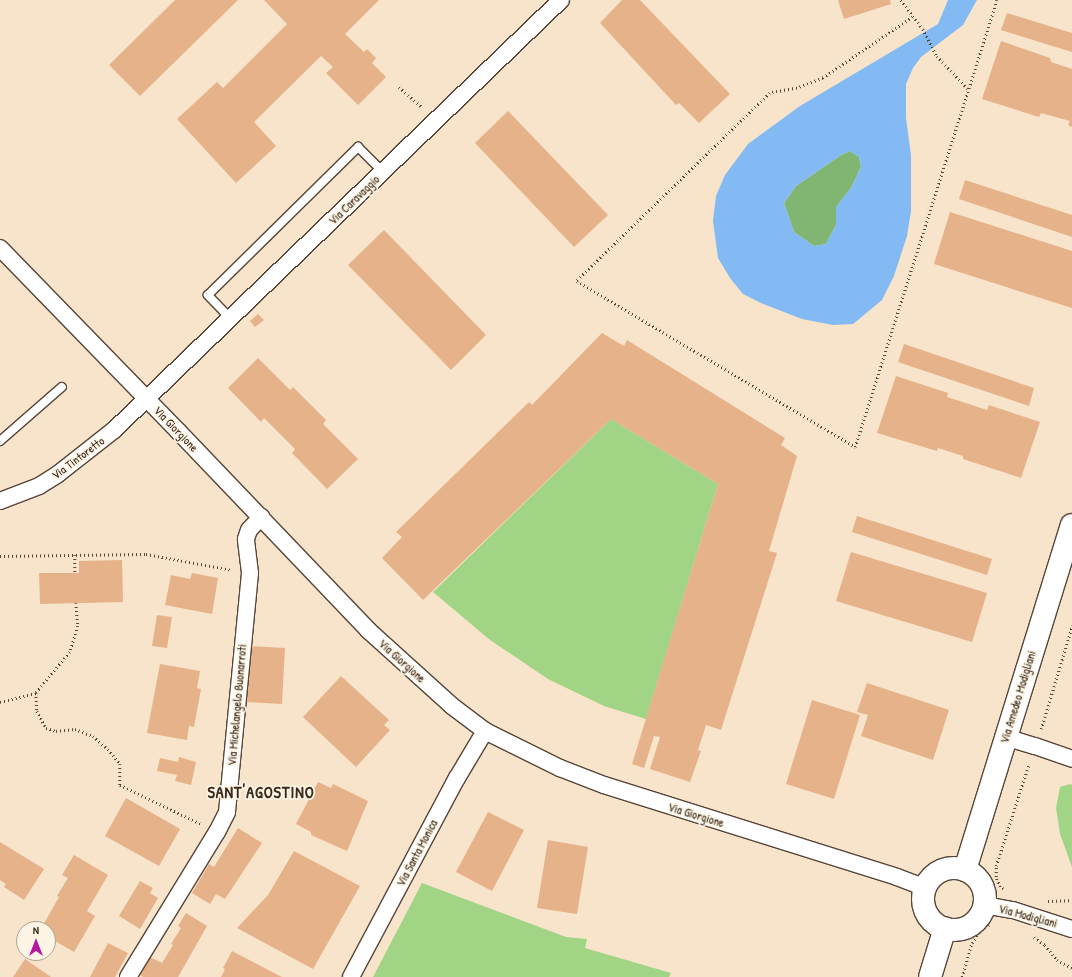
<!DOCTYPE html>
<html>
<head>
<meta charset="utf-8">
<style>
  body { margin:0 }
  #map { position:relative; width:1072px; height:977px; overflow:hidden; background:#f7e4cb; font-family:"Patrick Hand",sans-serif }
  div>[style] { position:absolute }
  .green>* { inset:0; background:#a1d585 }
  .forest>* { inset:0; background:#80b672 }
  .water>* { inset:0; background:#83baf3 }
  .building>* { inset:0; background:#e6b289 }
  .path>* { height:2.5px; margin-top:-1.25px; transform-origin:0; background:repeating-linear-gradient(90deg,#574638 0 1px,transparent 0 4px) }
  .roads { filter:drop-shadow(1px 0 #574638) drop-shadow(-1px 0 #574638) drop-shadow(0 1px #574638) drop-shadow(0 -1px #574638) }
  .lane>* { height:8px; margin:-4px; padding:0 4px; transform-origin:4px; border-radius:4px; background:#fff }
  .street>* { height:16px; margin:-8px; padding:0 8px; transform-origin:8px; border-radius:8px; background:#fff }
  .secondary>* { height:22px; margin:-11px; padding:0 11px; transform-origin:11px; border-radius:11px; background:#fff }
  .secondary>.ring { margin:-11px; padding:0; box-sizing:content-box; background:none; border:22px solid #fff; border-radius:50% }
  span { translate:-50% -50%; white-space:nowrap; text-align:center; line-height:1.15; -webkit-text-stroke:3.5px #fcf5e5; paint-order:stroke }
  .street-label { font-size:12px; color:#3b2a1e }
  .district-label { font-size:16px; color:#3b2a1e; font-weight:700; letter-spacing:1px }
  .north { position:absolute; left:16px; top:921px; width:40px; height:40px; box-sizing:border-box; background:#fcf5e5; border:1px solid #afa495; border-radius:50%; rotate:0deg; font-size:11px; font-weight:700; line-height:16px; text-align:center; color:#3b2a1e }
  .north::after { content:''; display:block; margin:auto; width:14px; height:18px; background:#b5179e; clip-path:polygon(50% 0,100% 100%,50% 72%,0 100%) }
</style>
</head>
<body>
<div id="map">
  <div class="green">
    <i style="clip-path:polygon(611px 419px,718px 484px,646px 719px,604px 706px,548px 679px,490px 640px,433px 592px)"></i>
    <i style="clip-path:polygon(1070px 784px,1072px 785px,1072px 867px,1060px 834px,1056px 808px,1060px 787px)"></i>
    <i style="clip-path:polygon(422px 883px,566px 937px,587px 939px,585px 948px,671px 973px,669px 977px,373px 977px)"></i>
  </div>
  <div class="forest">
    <i style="clip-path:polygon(850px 151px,859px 157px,861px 167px,851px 188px,836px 207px,836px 225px,826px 244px,814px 246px,794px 232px,784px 203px,796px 186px,841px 155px)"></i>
  </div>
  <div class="water">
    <i style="clip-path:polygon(evenodd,948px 0,977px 0,963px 25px,921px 57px,913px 68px,906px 84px,906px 118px,911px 155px,911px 211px,907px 236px,894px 276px,882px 300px,853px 324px,833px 325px,802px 319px,761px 303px,743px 294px,730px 278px,718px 258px,713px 221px,716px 196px,725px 175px,748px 144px,800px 106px,938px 24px,948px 0,850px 151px,859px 157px,861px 167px,851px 188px,836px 207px,836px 225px,826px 244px,814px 246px,794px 232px,784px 203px,796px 186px,841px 155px,850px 151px)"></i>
  </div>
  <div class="building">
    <i style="clip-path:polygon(175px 0,238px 0,140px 96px,109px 65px)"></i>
    <i style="clip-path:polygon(264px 0,379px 0,345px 34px,364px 52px,367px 49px,376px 58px,372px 63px,386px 77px,358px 105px,326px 73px,333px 67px,321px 56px,254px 122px,276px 146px,236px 183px,177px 119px,217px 82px,223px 88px,287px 24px)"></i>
    <i style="clip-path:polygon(622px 0,640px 0,730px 94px,699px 123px,679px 103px,676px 105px,600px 23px)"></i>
    <i style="clip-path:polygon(838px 0,890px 0,891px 4px,844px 19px)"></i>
    <i style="clip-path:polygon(1007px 13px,1072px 33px,1072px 52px,1001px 30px)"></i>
    <i style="clip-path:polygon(1001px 41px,1050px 58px,1051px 62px,1072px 69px,1072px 127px,1068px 125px,1070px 121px,1041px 113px,1039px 117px,982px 99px)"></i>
    <i style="clip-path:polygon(508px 111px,608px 215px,574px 247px,475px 143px)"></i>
    <i style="clip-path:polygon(965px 180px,1072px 215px,1072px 237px,959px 199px)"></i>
    <i style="clip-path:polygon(950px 212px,1072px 251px,1072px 308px,934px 264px)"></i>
    <i style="clip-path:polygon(384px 230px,486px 335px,451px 370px,348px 265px)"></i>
    <i style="clip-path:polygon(258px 314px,264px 320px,255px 327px,250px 321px)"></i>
    <i style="clip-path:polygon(602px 333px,624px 346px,627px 340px,785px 438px,781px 445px,797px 456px,769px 551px,777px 553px,721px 730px,706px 725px,698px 750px,701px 751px,690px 782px,650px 769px,660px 737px,654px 736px,644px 768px,632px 764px,718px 484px,611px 419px,423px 600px,382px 558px,402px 537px,396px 532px,529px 402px,532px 405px)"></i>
    <i style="clip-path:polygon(904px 344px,1034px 388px,1029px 406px,898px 362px)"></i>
    <i style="clip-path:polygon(258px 358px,290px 390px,293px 387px,326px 420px,323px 424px,358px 459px,327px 489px,292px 453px,295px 449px,264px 418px,261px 422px,228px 388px)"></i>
    <i style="clip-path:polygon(896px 376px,948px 393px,947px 397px,987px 410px,989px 405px,1040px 422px,1021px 478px,963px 459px,963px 456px,938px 448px,937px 451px,877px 433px)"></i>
    <i style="clip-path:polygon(857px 516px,992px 559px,987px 575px,852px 532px)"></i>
    <i style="clip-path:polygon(851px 552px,987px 593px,972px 642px,836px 601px)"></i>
    <i style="clip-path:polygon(122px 560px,123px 602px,40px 604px,39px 573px,79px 573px,79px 561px)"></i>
    <i style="clip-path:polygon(192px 573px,218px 578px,212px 614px,165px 605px,171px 575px,190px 579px)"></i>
    <i style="clip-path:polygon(157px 615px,172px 617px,167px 648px,152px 646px)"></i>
    <i style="clip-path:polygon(249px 646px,285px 648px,282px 704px,246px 702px)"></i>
    <i style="clip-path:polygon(160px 664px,200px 671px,197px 688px,201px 689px,194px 727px,189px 726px,187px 740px,147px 733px)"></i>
    <i style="clip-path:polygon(341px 676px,389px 720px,384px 725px,390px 730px,356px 767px,303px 717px)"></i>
    <i style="clip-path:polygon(867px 683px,949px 710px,933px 760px,861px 736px,868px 715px,857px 712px)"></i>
    <i style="clip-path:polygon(812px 700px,860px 715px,834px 799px,786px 784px)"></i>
    <i style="clip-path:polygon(179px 757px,196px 762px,191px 785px,175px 781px,177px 775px,157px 771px,160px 758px,178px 762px)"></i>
    <i style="clip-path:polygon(318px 782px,331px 788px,333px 784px,368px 801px,347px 851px,311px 835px,311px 832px,296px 824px)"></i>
    <i style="clip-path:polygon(126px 798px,180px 829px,159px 866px,105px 836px)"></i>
    <i style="clip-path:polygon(488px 812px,524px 830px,492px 891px,456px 872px)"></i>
    <i style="clip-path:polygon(238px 828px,262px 843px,225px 899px,216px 894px,210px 904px,192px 893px,209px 864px,214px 867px)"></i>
    <i style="clip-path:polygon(548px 840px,588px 847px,577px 914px,537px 908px)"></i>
    <i style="clip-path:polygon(0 842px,44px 869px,24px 900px,4px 887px,6px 884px,0 880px)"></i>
    <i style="clip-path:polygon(294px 851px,360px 886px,313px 969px,237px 928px,268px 895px)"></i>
    <i style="clip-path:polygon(74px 855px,108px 875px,87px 911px,95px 916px,74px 952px,48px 937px,48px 929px,41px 929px,59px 897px,57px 896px,68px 878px,62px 875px)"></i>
    <i style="clip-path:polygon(140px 881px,153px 888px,150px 893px,158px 898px,140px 929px,119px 916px)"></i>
    <i style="clip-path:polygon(186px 913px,207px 926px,178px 977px,143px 977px,139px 974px,148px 956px,166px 965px,162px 963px,173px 945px,171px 944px,181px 928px,178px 926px)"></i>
    <i style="clip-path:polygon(108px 943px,128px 953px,115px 977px,90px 977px)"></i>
    <i style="clip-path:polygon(232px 951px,282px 977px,221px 977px,225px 969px,223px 968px)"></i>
    <i style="clip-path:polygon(25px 959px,51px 977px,13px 977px)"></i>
  </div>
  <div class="path">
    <i style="left:901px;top:0;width:36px;rotate:53deg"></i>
    <i style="left:923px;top:29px;width:30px;rotate:63deg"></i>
    <i style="left:937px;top:56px;width:45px;rotate:46.8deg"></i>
    <i style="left:913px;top:17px;width:109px;rotate:145.9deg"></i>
    <i style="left:823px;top:78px;width:28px;rotate:159deg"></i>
    <i style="left:797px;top:88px;width:27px;rotate:170deg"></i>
    <i style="left:770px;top:93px;width:269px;rotate:135.8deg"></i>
    <i style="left:577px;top:281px;width:324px;rotate:30.8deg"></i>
    <i style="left:855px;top:447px;width:469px;rotate:-72.4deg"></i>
    <i style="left:399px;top:87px;width:32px;rotate:41deg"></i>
    <i style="left:75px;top:555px;width:18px;rotate:90deg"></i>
    <i style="left:0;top:556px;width:146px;rotate:-0.8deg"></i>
    <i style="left:146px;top:554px;width:87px;rotate:10.5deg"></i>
    <i style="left:76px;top:603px;width:23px;rotate:85deg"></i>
    <i style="left:78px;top:626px;width:27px;rotate:107deg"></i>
    <i style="left:70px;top:652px;width:53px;rotate:129.7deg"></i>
    <i style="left:36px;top:693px;width:18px;rotate:87deg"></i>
    <i style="left:37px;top:711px;width:19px;rotate:62deg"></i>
    <i style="left:46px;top:728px;width:10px;rotate:17deg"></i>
    <i style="left:56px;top:731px;width:19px;rotate:-6deg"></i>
    <i style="left:75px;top:729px;width:19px;rotate:21deg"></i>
    <i style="left:93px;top:736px;width:20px;rotate:41deg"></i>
    <i style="left:108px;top:749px;width:19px;rotate:51deg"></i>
    <i style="left:120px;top:764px;width:21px;rotate:90deg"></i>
    <i style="left:120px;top:785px;width:90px;rotate:25.7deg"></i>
    <i style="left:0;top:702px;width:37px;rotate:-14deg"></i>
    <i style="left:1041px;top:729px;width:108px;rotate:-73.2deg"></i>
    <i style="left:1003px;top:889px;width:4px;rotate:-146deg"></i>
    <i style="left:1000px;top:887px;width:11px;rotate:-112deg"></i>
    <i style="left:996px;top:877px;width:11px;rotate:-90deg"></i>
    <i style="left:996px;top:866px;width:107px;rotate:-72.1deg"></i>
    <i style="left:1048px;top:901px;width:24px;rotate:-2deg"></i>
    <i style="left:1034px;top:937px;width:14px;rotate:36deg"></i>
    <i style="left:1045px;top:945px;width:19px;rotate:51deg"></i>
    <i style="left:1057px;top:960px;width:17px;rotate:28deg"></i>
    <i style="left:962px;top:977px;width:35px;rotate:-74deg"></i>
    <i style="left:972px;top:943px;width:17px;rotate:-57deg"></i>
    <i style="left:981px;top:929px;width:9px;rotate:-27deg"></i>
  </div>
  <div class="roads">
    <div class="lane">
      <i style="left:230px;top:318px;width:32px;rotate:-134deg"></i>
      <i style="left:208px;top:295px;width:211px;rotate:-44.6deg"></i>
      <i style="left:358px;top:147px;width:35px;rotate:45deg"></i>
      <i style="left:0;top:441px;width:82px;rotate:-41.1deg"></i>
    </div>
    <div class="street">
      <i style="left:0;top:248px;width:257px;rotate:45.8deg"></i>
      <i style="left:179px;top:432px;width:274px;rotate:46.3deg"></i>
      <i style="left:368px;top:630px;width:113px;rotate:42.1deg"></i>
      <i style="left:452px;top:706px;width:41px;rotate:37.1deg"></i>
      <i style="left:485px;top:731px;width:84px;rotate:26.3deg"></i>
      <i style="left:560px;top:768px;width:47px;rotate:21.1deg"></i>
      <i style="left:604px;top:785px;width:307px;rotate:17.4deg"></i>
      <i style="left:897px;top:877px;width:30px;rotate:21deg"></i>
      <i style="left:0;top:501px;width:42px;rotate:-21deg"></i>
      <i style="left:39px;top:486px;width:22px;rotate:-32deg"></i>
      <i style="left:58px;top:474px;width:71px;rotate:-38.2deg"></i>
      <i style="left:114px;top:430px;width:620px;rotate:-43.89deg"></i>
      <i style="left:1005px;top:737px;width:31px;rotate:17deg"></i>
      <i style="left:1035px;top:746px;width:39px;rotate:19deg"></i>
      <i style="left:984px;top:905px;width:29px;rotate:10deg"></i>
      <i style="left:1013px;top:910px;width:62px;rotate:17.9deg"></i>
      <i style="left:128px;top:977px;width:170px;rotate:-58.5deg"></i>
      <i style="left:217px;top:832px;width:22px;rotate:-63deg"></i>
      <i style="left:227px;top:812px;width:240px;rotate:-84.5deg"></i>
      <i style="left:250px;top:573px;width:34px;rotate:-97deg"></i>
      <i style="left:246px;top:539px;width:9px;rotate:-72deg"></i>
      <i style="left:249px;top:530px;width:18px;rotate:-47deg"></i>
      <i style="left:351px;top:977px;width:225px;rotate:-62deg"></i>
      <i style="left:457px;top:778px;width:55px;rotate:-59.2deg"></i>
    </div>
    <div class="secondary">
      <i class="ring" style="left:923px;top:868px;width:40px;height:40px"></i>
      <i style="left:965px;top:870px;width:361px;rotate:-72.8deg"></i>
      <i style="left:930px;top:977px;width:51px;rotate:-73deg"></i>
    </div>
  </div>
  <div class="street-label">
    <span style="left:354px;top:200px;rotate:-44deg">Via Caravaggio</span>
    <span style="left:176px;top:429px;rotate:46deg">Via Giorgione</span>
    <span style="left:78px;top:458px;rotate:-37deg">Via Tintoretto</span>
    <span style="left:402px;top:661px;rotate:42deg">Via Giorgione</span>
    <span style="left:1018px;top:697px;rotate:-73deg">Via Amedeo Modigliani</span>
    <span style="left:237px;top:705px;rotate:-85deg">Via Michelangelo Buonarroti</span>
    <span style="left:696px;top:815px;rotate:17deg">Via Giorgione</span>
    <span style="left:417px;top:853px;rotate:-62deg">Via Santa Monica</span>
    <span style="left:1028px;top:916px;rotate:15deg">Via Modigliani</span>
  </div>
  <div class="district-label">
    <span style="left:261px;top:792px">SANT'AGOSTINO</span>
  </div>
  <div class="north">N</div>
</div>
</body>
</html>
